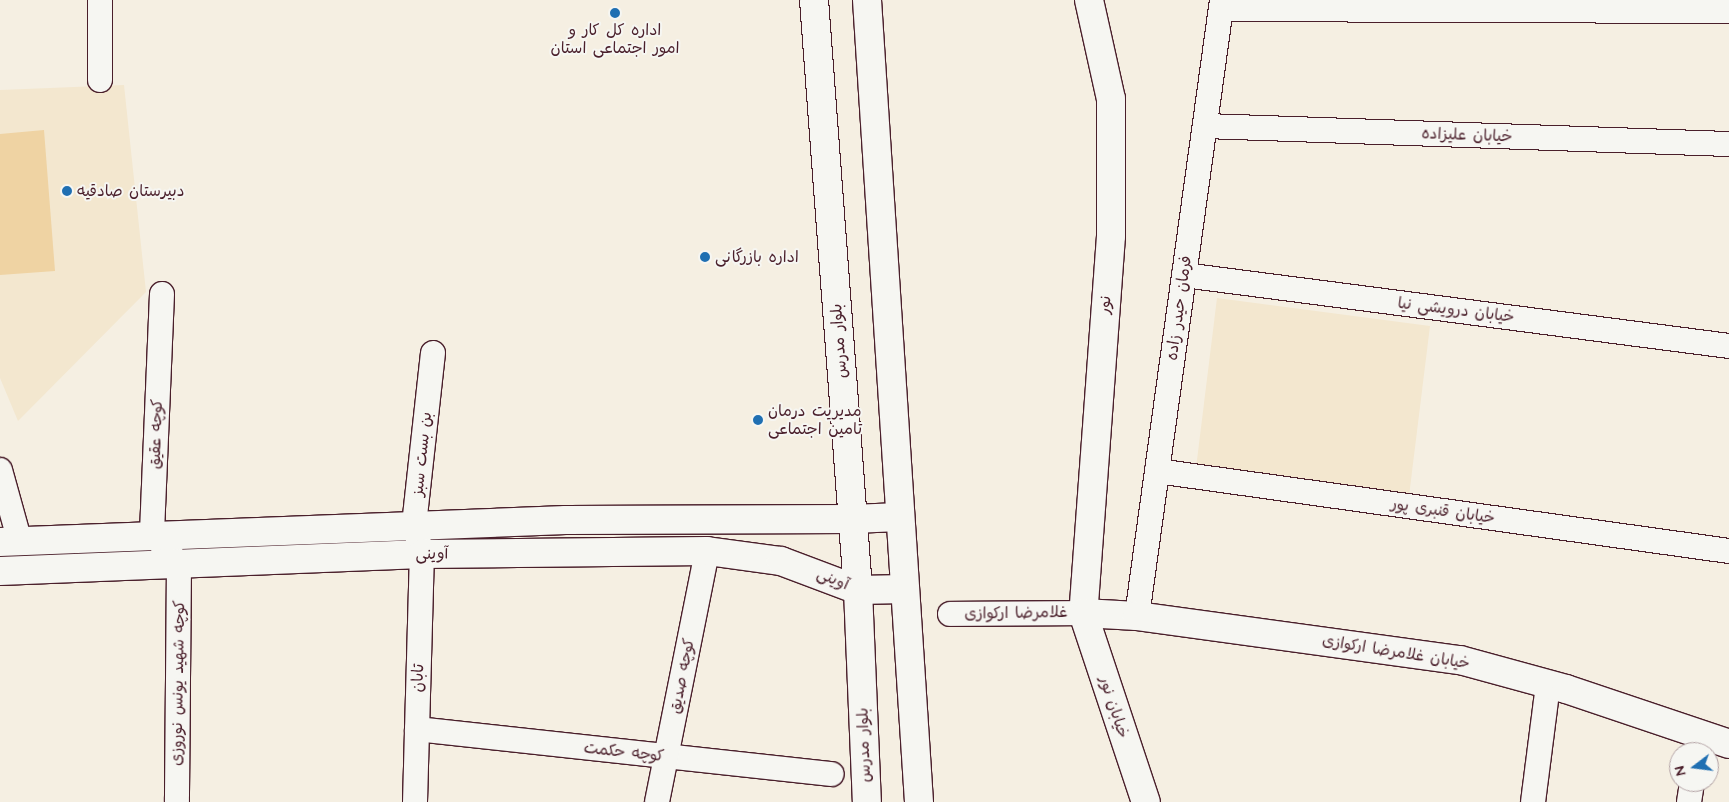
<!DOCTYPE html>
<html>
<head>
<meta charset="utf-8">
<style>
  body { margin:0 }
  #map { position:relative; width:1729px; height:802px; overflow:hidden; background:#f5efe2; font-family:"Architects Daughter","Playpen Sans Arabic",sans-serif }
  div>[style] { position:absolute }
  .built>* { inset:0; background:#f3e7cf }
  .building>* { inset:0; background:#efd3a3 }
  .roads { filter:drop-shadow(1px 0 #4a1f2b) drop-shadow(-1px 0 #4a1f2b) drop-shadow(0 1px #4a1f2b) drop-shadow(0 -1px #4a1f2b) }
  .minor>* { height:24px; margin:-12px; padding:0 12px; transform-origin:12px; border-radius:12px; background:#f6f6f2 }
  .tertiary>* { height:28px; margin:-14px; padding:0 14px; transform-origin:14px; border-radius:14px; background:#f6f6f2 }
  .secondary>* { height:28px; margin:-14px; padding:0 14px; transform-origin:14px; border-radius:14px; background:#f6f6f2 }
  .dots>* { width:14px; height:14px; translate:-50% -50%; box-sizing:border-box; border:2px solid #f6f6f2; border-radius:50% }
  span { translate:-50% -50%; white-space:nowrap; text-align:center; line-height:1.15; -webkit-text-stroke:4px #f6f6f2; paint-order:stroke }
  .poi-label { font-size:16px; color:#4a1f2b }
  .left { translate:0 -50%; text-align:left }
  .street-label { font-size:16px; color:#4a1f2b }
  .north { position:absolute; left:1669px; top:742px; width:50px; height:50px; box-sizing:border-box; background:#f6f6f2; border:1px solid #b1a0a2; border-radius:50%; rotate:255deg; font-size:14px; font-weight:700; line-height:20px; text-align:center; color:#4a1f2b }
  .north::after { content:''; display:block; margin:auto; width:18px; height:22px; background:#1f6fb2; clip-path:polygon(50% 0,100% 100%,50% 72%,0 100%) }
</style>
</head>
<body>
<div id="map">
  <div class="built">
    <i style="clip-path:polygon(124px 85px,146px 292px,18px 421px,0 378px,0 90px)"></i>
    <i style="clip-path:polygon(1217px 298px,1430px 326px,1409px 496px,1196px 468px)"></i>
  </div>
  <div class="building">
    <i style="clip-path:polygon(44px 130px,55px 271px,0 275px,0 134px)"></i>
  </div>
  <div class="roads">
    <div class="minor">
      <i style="left:100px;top:0;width:80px;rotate:90deg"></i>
      <i style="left:1221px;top:9px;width:508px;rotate:0.23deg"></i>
      <i style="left:1205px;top:126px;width:524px;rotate:1.97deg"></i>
      <i style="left:1184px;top:275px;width:550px;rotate:7.42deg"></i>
      <i style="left:162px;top:294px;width:239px;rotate:92.4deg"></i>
      <i style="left:152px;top:533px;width:41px;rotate:48.9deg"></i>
      <i style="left:179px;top:564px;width:238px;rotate:90.5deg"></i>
      <i style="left:0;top:470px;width:75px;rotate:74.5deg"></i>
      <i style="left:1157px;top:471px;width:578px;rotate:7.96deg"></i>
      <i style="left:950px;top:614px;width:133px;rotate:-0.4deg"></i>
      <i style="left:1137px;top:616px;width:622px;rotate:-82.14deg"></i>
      <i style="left:417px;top:729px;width:417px;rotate:6.2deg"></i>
      <i style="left:1696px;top:752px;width:19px;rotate:-81deg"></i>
      <i style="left:415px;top:802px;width:248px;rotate:-88.4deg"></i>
      <i style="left:422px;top:554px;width:30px;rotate:-105deg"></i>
      <i style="left:414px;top:525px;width:173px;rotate:-83.7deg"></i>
      <i style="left:657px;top:802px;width:256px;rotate:-78.7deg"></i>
      <i style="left:1533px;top:802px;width:118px;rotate:-82.7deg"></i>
      <i style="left:1689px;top:802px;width:20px;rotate:-81deg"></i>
    </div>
    <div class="tertiary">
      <i style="left:1089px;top:0;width:101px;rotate:77.5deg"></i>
      <i style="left:1111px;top:99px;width:137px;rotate:90deg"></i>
      <i style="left:1111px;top:236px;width:378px;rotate:94.2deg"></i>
      <i style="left:1083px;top:613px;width:199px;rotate:71.6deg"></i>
      <i style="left:0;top:542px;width:566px;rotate:-2.23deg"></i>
      <i style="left:566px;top:520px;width:286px;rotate:-0.2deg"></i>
      <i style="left:0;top:571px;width:422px;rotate:-2.3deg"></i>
      <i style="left:422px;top:554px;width:285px;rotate:-0.6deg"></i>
      <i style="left:707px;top:551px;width:75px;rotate:7.7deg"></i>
      <i style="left:781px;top:561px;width:82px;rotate:20.6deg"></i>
      <i style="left:1083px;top:613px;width:54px;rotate:3.2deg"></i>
      <i style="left:1137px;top:616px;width:326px;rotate:7.8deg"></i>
      <i style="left:1460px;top:660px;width:110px;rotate:15.3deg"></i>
      <i style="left:1566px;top:689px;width:172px;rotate:18.6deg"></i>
    </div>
    <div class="secondary">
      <i style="left:814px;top:0;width:592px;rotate:85.73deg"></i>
      <i style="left:858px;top:590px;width:212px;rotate:87.6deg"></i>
      <i style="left:867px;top:0;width:804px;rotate:86.29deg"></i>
      <i style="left:852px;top:519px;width:48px;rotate:-2.4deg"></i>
      <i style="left:858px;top:590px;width:47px;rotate:-1.2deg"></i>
    </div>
  </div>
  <div class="dots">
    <i style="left:615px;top:13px;background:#1f6fb2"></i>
    <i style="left:67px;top:191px;background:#1f6fb2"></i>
    <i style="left:705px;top:257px;background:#1f6fb2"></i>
    <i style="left:758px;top:420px;background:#1f6fb2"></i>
  </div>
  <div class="poi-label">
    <span style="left:615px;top:39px">اداره کل کار و<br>امور اجتماعی استان</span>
    <span class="left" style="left:77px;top:191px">دبیرستان صادقیه</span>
    <span class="left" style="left:715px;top:257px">اداره بازرگانی</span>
    <span class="left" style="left:768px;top:420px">مدیریت درمان<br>تامین اجتماعی</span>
  </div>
  <div class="street-label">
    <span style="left:1467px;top:135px;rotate:2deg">خیابان علیزاده</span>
    <span style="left:1105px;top:305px;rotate:-85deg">نور</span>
    <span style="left:1179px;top:308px;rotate:-82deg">فرمان حیدر زاده</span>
    <span style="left:1456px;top:310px;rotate:7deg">خیابان درویشی نیا</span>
    <span style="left:839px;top:341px;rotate:-94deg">بلوار مدرس</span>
    <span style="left:156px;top:434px;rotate:-88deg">کوچه عقیق</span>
    <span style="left:422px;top:454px;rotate:-84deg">بن بست سبز</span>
    <span style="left:1443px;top:511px;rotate:8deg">خیابان قنبری پور</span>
    <span style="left:432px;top:554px;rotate:-1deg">آوینی</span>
    <span style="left:833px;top:579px;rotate:23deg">آوینی</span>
    <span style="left:1016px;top:613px;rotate:-1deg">غلامرضا ارکوازی</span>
    <span style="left:1396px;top:652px;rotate:9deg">خیابان غلامرضا ارکوازی</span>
    <span style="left:682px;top:676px;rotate:-79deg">کوچه صدیق</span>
    <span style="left:418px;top:678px;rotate:-88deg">تابان</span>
    <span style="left:178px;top:683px;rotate:-89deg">کوچه شهید یونس نوروزی</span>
    <span style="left:1114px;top:707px;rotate:72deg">خیابان نور</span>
    <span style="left:864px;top:745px;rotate:-92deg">بلوار مدرس</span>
    <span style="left:624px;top:752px;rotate:6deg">کوچه حکمت</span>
  </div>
  <div class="north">N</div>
</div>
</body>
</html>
